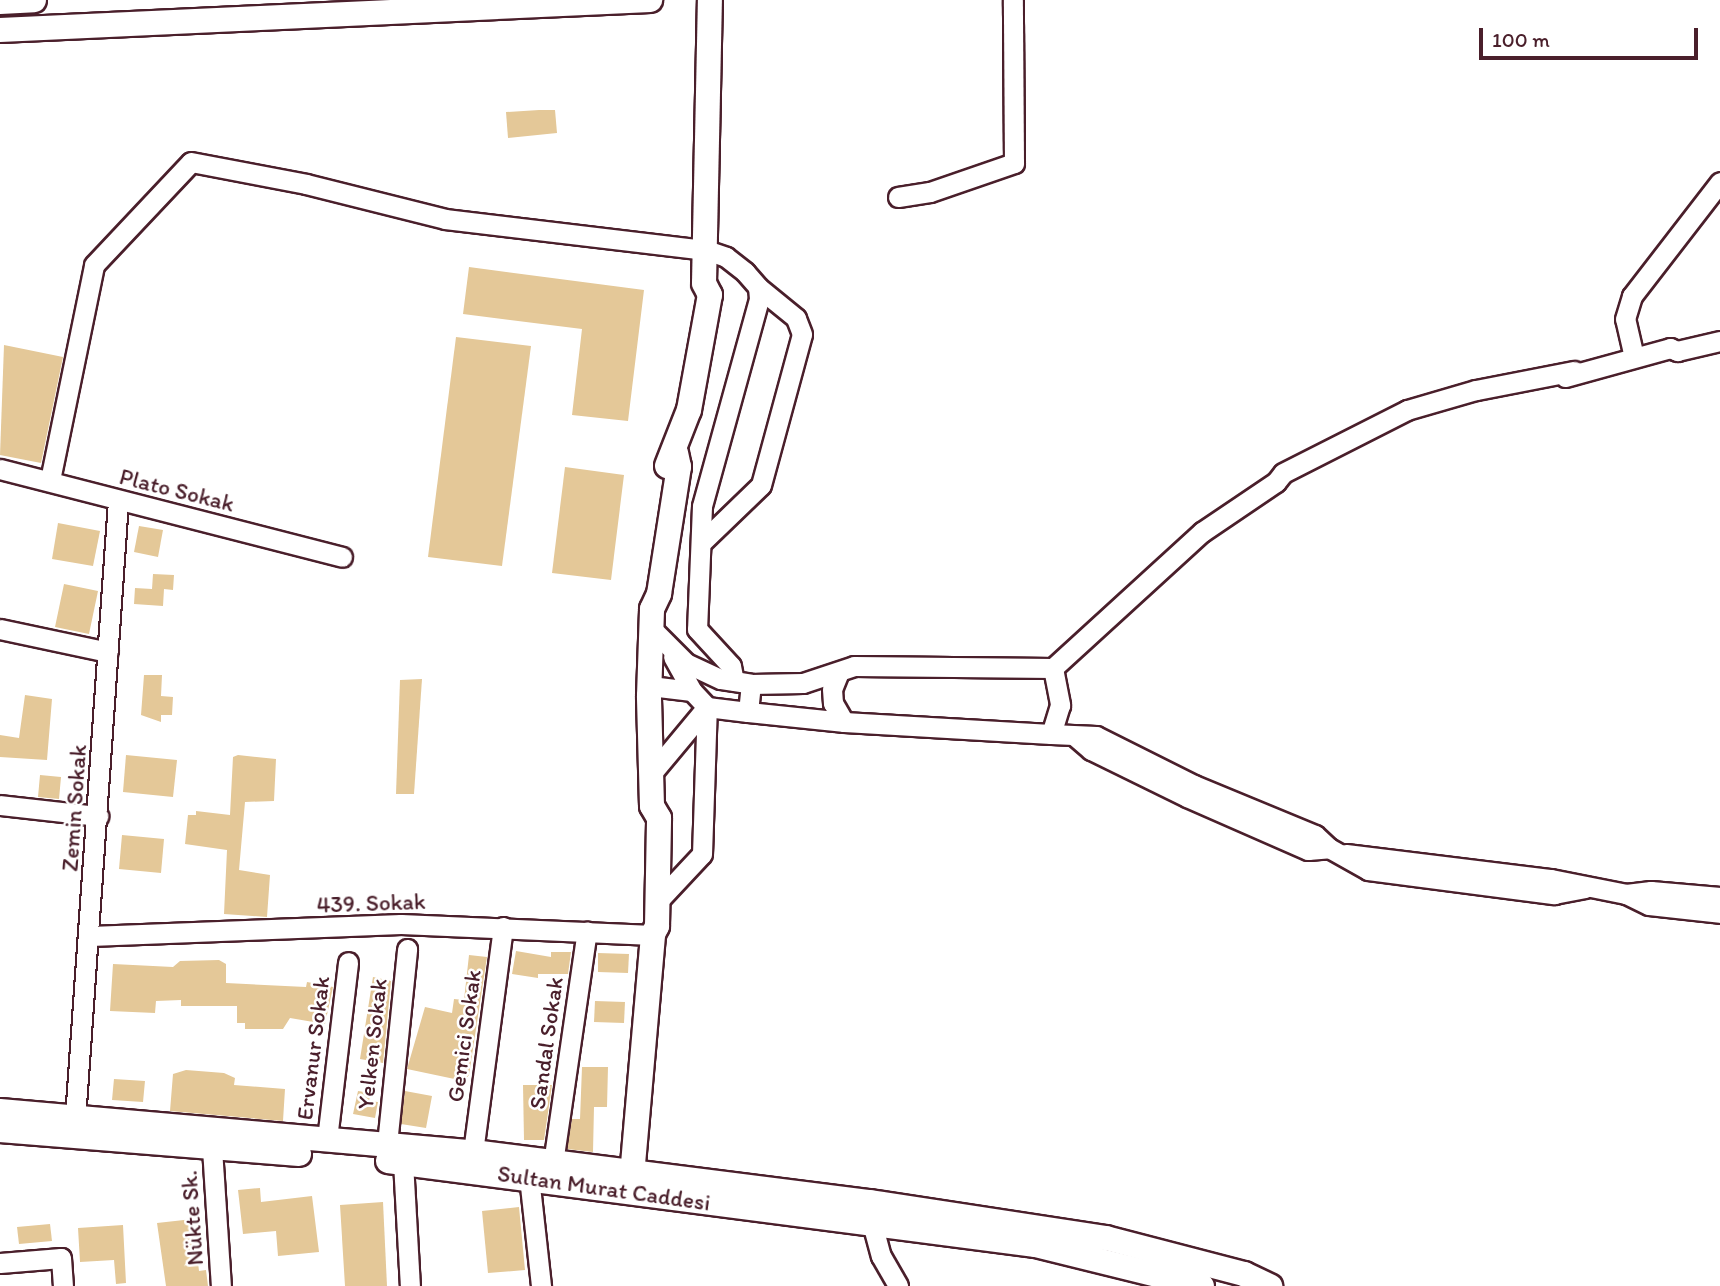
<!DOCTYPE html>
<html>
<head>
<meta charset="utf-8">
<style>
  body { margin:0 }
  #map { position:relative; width:1720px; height:1286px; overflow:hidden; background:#fff; font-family:Itim,sans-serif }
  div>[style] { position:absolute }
  .building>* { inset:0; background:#e4c898 }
  .roads { filter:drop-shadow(2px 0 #4a1f2b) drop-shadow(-2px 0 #4a1f2b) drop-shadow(0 2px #4a1f2b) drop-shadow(0 -2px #4a1f2b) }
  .minor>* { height:19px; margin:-9.5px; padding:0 9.5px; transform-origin:9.5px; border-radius:9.5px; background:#fff }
  .major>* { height:24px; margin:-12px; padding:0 12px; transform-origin:12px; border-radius:12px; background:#fff }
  span { translate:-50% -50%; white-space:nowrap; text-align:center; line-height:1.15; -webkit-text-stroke:5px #fff; paint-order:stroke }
  .street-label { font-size:23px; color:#4a1f2b }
  .scale { position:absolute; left:1479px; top:28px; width:219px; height:32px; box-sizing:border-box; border:4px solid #4a1f2b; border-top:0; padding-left:9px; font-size:21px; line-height:24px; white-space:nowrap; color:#4a1f2b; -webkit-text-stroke:5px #fff; paint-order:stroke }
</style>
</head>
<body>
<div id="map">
  <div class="building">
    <i style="clip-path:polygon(539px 110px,555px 110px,557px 133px,508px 138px,506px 112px)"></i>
    <i style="clip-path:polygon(469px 267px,644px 290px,628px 421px,572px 415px,582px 329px,463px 314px)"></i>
    <i style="clip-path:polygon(456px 337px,531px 346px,502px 566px,428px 557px)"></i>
    <i style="clip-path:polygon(4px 345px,63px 357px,41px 463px,0 455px)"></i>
    <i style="clip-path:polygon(565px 467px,624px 475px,611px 580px,552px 573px)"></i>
    <i style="clip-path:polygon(58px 523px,100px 531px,93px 566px,52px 559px)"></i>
    <i style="clip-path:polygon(139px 526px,163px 530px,158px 557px,134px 552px)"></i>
    <i style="clip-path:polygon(153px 574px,174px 575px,173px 590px,164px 589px,163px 606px,134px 604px,135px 588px,152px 589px)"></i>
    <i style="clip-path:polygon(64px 584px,98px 591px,89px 634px,55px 627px)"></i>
    <i style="clip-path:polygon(144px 675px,162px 675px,161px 696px,173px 697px,172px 715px,161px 715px,161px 722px,141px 715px)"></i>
    <i style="clip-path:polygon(422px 679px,414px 794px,396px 794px,400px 680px)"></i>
    <i style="clip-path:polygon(25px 695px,52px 699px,47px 760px,0 757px,0 735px,19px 738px)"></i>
    <i style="clip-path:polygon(126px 755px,177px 760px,173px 797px,123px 792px)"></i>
    <i style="clip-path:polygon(238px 755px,276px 759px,274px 801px,245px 802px,239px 870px,270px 875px,267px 917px,224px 914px,227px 850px,185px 844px,188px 815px,196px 815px,196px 811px,230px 815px,233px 757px)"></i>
    <i style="clip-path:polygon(40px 775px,61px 777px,59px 799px,38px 797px)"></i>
    <i style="clip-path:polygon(122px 835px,164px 839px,161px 873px,119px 869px)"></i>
    <i style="clip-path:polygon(516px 951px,551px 957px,551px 952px,571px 952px,568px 974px,538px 974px,538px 978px,512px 974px)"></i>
    <i style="clip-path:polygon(598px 953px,629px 954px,628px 973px,598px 972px)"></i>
    <i style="clip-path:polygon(469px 955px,487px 957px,469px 1075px,464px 1081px,407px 1069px,425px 1007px,452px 1013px,454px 999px,464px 1000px)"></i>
    <i style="clip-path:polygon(219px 960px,226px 964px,226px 983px,306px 987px,307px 982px,333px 987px,325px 1024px,290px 1018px,283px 1029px,245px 1029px,245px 1023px,237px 1023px,237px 1006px,181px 1006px,181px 1000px,156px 1001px,155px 1013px,110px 1011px,113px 964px,173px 967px,180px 961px)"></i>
    <i style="clip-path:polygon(373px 977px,391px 981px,383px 1063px,360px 1059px)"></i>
    <i style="clip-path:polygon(595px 1001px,625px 1002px,624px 1023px,594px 1022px)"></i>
    <i style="clip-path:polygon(582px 1067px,608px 1067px,607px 1107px,594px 1107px,593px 1152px,567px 1149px,572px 1119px,580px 1119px)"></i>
    <i style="clip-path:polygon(186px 1070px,224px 1073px,235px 1078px,234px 1085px,285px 1089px,283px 1121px,170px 1111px,173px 1074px)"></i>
    <i style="clip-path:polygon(114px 1079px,145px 1081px,143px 1102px,112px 1100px)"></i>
    <i style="clip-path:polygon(523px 1085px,552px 1085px,544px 1140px,524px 1140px)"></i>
    <i style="clip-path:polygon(358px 1091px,371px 1093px,369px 1101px,378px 1102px,375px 1118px,353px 1114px)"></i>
    <i style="clip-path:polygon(405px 1091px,432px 1096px,426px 1128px,401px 1124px)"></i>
    <i style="clip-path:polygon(260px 1188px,261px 1202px,312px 1196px,319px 1252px,278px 1256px,276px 1231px,243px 1234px,238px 1190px)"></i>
    <i style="clip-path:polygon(383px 1202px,387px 1286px,345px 1286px,340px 1205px)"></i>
    <i style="clip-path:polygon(519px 1207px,525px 1270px,488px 1273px,482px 1211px)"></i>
    <i style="clip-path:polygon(193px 1219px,199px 1271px,206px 1270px,208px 1286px,166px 1286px,157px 1223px)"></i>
    <i style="clip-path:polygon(50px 1224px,52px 1241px,19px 1244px,17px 1227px)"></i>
    <i style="clip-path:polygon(123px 1225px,126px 1283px,116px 1284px,114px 1260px,80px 1262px,78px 1228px)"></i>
  </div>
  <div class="roads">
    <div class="minor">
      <i style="left:898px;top:197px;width:32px;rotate:-9deg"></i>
      <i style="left:930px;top:192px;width:89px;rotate:-19deg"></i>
      <i style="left:1014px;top:163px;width:163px;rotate:-90.4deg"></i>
      <i style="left:1634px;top:357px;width:39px;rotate:-103deg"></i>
      <i style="left:1625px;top:319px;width:24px;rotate:-73deg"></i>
      <i style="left:1632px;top:296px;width:144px;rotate:-52.3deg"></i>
      <i style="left:1565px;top:377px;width:109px;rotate:-15.4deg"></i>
      <i style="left:1670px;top:348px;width:8px;rotate:23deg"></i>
      <i style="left:1677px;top:351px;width:44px;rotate:-13.1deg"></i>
      <i style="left:0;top:469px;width:353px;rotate:14.4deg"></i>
      <i style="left:50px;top:480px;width:219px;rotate:-78.4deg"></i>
      <i style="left:94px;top:265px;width:141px;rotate:-46.7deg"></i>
      <i style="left:191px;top:162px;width:117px;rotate:10.8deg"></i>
      <i style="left:306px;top:184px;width:143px;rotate:14.1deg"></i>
      <i style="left:445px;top:219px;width:263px;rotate:6.8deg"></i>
      <i style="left:706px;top:250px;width:21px;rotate:19deg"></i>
      <i style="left:726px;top:257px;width:24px;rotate:38deg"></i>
      <i style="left:745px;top:272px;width:20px;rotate:49deg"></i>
      <i style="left:758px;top:287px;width:12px;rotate:85deg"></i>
      <i style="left:759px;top:299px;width:215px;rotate:105.4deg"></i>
      <i style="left:702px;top:506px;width:123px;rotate:92.3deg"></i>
      <i style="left:697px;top:629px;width:50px;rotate:47.4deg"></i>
      <i style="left:731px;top:666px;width:15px;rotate:79deg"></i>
      <i style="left:701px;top:543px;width:83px;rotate:-44deg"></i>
      <i style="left:761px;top:485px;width:156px;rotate:-74.8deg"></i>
      <i style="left:802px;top:334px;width:17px;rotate:-111deg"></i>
      <i style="left:796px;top:318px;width:49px;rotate:-140.8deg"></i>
      <i style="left:0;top:629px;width:110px;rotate:12deg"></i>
      <i style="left:652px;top:629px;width:48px;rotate:45deg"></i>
      <i style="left:686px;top:663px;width:38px;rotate:25deg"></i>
      <i style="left:721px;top:679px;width:30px;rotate:9deg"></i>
      <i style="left:751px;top:684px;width:52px;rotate:-1.1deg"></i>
      <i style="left:803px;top:683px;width:54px;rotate:-18.4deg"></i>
      <i style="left:854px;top:666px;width:199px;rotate:0.6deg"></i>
      <i style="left:1053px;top:668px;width:202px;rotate:-42.4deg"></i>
      <i style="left:1202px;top:532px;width:89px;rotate:-34deg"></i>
      <i style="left:1276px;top:482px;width:11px;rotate:-52deg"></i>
      <i style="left:1283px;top:473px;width:139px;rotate:-26.9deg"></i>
      <i style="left:1407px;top:410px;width:72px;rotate:-16.2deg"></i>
      <i style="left:1476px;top:390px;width:100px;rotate:-11deg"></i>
      <i style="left:1053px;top:668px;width:38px;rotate:79deg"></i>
      <i style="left:1060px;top:705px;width:30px;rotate:107deg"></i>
      <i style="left:1051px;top:734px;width:45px;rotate:2.5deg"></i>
      <i style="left:1096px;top:736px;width:110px;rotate:26.6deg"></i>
      <i style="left:1194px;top:785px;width:131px;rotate:22.5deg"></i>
      <i style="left:1315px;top:835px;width:19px;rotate:43deg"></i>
      <i style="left:1329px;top:848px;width:45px;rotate:29.4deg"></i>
      <i style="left:1368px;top:870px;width:188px;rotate:7.4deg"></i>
      <i style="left:1554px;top:894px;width:32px;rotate:-11deg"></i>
      <i style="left:839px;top:672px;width:18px;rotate:112deg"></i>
      <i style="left:832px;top:689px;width:14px;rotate:86deg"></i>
      <i style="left:833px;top:703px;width:22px;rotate:60deg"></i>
      <i style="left:844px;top:722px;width:207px;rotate:3.3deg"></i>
      <i style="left:650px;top:686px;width:42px;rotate:6.8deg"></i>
      <i style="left:748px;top:712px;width:97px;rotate:5.9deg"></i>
      <i style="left:1076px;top:737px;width:20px;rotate:41deg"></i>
      <i style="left:1091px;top:750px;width:107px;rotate:26.1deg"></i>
      <i style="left:1187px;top:797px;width:132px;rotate:23.7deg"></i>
      <i style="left:1308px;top:850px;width:21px;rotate:-5deg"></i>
      <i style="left:652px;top:773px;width:86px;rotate:-50.2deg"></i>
      <i style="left:707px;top:707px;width:41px;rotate:7deg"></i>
      <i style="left:748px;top:712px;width:28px;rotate:-84deg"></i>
      <i style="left:0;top:805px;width:99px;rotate:6.4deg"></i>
      <i style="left:1346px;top:854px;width:207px;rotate:7deg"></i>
      <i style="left:1551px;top:879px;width:76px;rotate:11.3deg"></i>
      <i style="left:1626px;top:894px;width:25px;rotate:-7deg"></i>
      <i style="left:1651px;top:891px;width:69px;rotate:5deg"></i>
      <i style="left:1626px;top:894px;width:25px;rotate:26deg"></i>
      <i style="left:1649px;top:905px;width:71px;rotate:6.4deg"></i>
      <i style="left:658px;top:901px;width:64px;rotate:-46.9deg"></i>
      <i style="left:702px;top:854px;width:147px;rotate:-88.1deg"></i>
      <i style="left:707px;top:707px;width:22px;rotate:-133deg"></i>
      <i style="left:692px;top:691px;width:39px;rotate:-119deg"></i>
      <i style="left:90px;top:936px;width:311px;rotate:-2.2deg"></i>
      <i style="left:401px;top:924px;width:252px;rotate:2.5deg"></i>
      <i style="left:75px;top:1119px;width:619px;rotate:-86.02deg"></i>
      <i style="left:327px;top:1139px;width:178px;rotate:-83.2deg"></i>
      <i style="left:387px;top:1144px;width:196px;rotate:-84.1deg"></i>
      <i style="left:212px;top:1148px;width:138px;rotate:86.3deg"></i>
      <i style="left:473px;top:1152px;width:227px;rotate:-82.4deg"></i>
      <i style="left:403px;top:1162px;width:124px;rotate:86.8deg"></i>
      <i style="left:553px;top:1163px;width:234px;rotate:-81.7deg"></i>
      <i style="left:529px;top:1177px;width:110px;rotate:83.7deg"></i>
      <i style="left:872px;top:1223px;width:34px;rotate:75deg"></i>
      <i style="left:881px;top:1256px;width:34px;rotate:60deg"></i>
      <i style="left:0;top:1263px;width:61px;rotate:-4.7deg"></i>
      <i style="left:61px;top:1258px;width:28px;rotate:86deg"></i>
    </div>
    <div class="major">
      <i style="left:0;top:2px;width:34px;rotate:-3deg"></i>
      <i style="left:0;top:30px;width:651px;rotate:-2.64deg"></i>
      <i style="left:667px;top:466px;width:60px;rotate:-68.6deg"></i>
      <i style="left:689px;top:410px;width:117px;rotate:-79.7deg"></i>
      <i style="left:710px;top:295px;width:13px;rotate:-117deg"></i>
      <i style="left:704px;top:283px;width:283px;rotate:-88.8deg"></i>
      <i style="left:0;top:1111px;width:475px;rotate:5deg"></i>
      <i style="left:473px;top:1152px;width:400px;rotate:7.2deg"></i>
      <i style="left:870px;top:1202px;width:239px;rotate:8.7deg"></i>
      <i style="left:1106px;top:1238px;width:143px;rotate:14.6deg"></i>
      <i style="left:1244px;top:1274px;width:29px;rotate:25deg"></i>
      <i style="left:0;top:1130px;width:300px;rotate:4.6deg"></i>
      <i style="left:388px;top:1161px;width:653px;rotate:7.39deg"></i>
      <i style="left:1036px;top:1245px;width:171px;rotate:13.9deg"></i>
      <i style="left:631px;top:1187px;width:254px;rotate:-85deg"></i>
      <i style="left:653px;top:934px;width:9px;rotate:-63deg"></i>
      <i style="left:657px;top:926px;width:108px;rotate:-88.9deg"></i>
      <i style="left:659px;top:818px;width:14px;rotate:-120deg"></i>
      <i style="left:652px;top:806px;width:110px;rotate:-91.6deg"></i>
      <i style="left:649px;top:696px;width:87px;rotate:-88deg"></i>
      <i style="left:652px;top:609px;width:17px;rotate:-65deg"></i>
      <i style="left:659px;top:594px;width:129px;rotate:-81.1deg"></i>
      <i style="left:679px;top:467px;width:14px;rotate:-102deg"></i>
    </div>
  </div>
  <div class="street-label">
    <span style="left:177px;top:490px;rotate:14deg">Plato Sokak</span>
    <span style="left:74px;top:808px;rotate:-86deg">Zemin Sokak</span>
    <span style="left:371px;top:903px;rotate:-2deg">439. Sokak</span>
    <span style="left:464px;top:1036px;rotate:-82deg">Gemici Sokak</span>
    <span style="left:546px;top:1043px;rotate:-82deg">Sandal Sokak</span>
    <span style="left:372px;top:1044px;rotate:-84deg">Yelken Sokak</span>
    <span style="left:313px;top:1048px;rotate:-83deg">Ervanur Sokak</span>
    <span style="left:604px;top:1188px;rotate:8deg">Sultan Murat Caddesi</span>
    <span style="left:192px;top:1218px;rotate:-94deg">Nükte Sk.</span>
  </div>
  <div class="scale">100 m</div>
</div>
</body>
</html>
